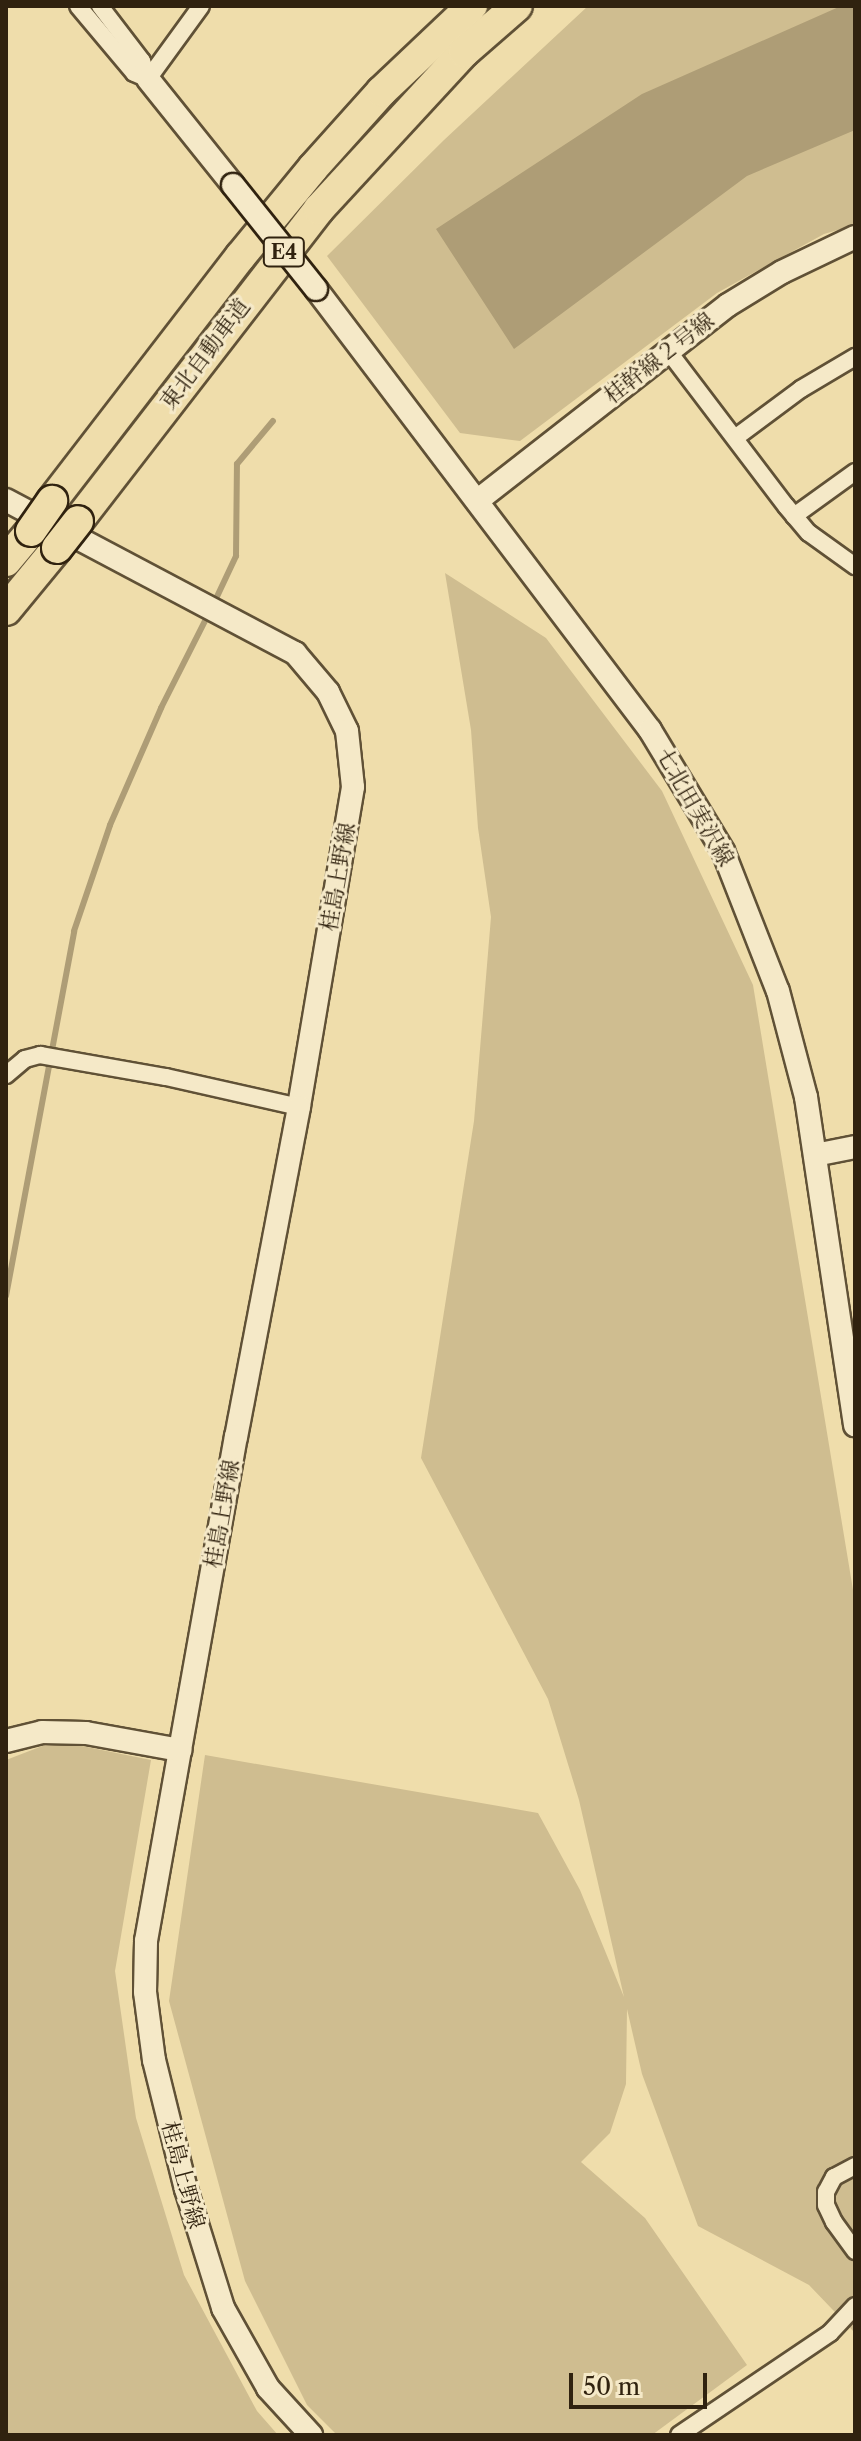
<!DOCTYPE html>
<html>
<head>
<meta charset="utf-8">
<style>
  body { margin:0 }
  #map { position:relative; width:861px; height:2441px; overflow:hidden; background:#efddab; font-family:"Libre Caslon Text","Noto Serif JP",serif }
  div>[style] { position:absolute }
  .green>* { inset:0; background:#cfbd90 }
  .water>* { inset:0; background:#ae9d76 }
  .stream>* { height:6px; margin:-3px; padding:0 3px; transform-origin:3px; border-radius:3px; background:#ae9d76 }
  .roads { filter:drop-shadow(2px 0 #605136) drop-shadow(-2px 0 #605136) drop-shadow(0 2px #605136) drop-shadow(0 -2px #605136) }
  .street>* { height:16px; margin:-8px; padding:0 8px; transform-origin:8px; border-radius:8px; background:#f5e9c8 }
  .secondary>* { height:22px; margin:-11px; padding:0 11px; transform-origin:11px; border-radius:11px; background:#f5e9c8 }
  .highway>* { height:30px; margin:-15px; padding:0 15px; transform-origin:15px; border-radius:15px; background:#efddab }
  .bridges { filter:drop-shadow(2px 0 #30220f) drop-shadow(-2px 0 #30220f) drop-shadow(0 2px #30220f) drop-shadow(0 -2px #30220f) }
  .secondary-bridge>* { height:22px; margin:-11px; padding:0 11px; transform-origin:11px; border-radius:11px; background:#f5e9c8 }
  .highway-bridge>* { height:30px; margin:-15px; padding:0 15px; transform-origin:15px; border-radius:15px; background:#efddab }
  span { translate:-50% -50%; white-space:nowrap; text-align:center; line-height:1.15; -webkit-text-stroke:6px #f5e9c8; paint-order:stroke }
  .shield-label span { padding:2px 6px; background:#f5e9c8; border:2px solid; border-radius:6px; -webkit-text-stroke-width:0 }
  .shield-label { font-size:20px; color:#30220f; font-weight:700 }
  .street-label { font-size:22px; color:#30220f }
  .frame { position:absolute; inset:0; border:8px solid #30220f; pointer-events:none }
  .scale { position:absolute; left:569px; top:2373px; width:138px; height:36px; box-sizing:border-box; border:4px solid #30220f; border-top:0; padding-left:10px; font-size:24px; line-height:28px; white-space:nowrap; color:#30220f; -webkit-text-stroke:6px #f5e9c8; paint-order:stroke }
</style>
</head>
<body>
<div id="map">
  <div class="green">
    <i style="clip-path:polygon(588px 6px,855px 6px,855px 225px,824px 234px,717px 293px,520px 441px,460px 433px,327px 256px,444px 140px)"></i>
    <i style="clip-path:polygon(445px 573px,546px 638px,662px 791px,753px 985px,855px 1602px,855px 2333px,809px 2285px,698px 2226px,642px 2074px,627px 2009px,626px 2084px,610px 2133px,581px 2162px,645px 2218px,747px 2365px,652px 2435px,337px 2435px,307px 2405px,245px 2281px,169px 2001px,205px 1755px,538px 1813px,580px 1890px,624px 1997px,579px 1800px,548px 1699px,421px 1458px,474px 1121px,491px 917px,478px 828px,471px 730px)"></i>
    <i style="clip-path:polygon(45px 1745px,82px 1746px,151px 1760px,115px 1971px,136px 2118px,184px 2275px,257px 2411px,278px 2435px,6px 2435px,6px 1760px)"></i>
  </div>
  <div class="water">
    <i style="clip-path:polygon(841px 6px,855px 6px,855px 130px,747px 176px,514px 349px,436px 229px,642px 94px)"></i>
  </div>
  <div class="stream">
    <i style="left:214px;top:603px;width:52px;rotate:-64.9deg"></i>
    <i style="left:236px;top:556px;width:92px;rotate:-89.4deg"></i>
    <i style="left:237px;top:464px;width:56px;rotate:-50.1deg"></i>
    <i style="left:6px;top:1296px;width:371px;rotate:-79.4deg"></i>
    <i style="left:74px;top:931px;width:112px;rotate:-71.2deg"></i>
    <i style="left:110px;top:825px;width:128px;rotate:-66.4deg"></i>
    <i style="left:161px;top:708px;width:106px;rotate:-63.2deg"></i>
  </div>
  <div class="roads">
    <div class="street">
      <i style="left:78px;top:6px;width:87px;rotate:50.1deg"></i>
      <i style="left:134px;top:73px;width:15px;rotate:23deg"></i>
      <i style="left:100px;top:6px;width:69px;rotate:52.6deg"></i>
      <i style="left:142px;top:61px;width:19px;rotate:72deg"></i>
      <i style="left:148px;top:79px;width:90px;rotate:-54deg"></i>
      <i style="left:669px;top:352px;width:193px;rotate:52.8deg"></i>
      <i style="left:786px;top:506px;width:35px;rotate:50deg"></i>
      <i style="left:809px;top:533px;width:57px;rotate:35.7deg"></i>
      <i style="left:735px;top:438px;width:82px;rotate:-36.6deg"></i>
      <i style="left:801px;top:389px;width:63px;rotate:-30.7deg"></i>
      <i style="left:794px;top:516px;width:75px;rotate:-35.8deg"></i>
      <i style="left:6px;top:1075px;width:25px;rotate:-40deg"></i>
      <i style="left:25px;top:1059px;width:16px;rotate:-15deg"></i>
      <i style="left:40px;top:1055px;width:128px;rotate:9.9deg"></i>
      <i style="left:166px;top:1077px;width:136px;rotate:12.7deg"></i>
      <i style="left:855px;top:2166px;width:24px;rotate:152deg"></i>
      <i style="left:834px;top:2177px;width:17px;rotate:118deg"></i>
      <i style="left:826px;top:2192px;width:13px;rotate:90deg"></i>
      <i style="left:826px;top:2205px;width:19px;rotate:65deg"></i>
      <i style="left:834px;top:2222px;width:36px;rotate:54deg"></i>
      <i style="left:679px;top:2435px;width:182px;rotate:-34deg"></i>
      <i style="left:830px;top:2333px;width:37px;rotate:-47deg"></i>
    </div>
    <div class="secondary">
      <i style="left:148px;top:79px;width:136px;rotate:51.3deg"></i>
      <i style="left:316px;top:289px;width:553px;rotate:52.86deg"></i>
      <i style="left:650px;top:730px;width:141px;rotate:58.9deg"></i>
      <i style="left:723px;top:851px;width:150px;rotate:68.6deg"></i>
      <i style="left:778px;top:991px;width:110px;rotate:75.2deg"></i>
      <i style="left:806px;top:1097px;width:332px;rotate:81.5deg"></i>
      <i style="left:6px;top:500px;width:327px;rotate:27.9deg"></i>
      <i style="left:295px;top:653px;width:51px;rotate:49.8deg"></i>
      <i style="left:328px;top:692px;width:43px;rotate:64deg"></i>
      <i style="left:347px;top:731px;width:56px;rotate:83.9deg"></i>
      <i style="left:353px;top:787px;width:325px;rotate:99.6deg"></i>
      <i style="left:299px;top:1107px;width:335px;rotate:100.8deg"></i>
      <i style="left:236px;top:1436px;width:513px;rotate:100.11deg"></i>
      <i style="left:146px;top:1941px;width:51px;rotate:91.1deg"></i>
      <i style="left:145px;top:1992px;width:69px;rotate:82.5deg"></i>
      <i style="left:154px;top:2060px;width:133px;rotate:76.1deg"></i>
      <i style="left:186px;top:2189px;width:125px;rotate:72.7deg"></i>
      <i style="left:223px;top:2308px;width:92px;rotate:60.6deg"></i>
      <i style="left:268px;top:2388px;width:64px;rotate:47.5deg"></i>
      <i style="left:477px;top:501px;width:318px;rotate:-38deg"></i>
      <i style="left:728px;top:305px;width:63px;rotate:-31.4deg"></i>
      <i style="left:782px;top:272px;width:81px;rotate:-25.6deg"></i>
      <i style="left:815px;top:1155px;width:41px;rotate:-11.3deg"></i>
      <i style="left:6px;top:1741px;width:37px;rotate:-14deg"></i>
      <i style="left:42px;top:1732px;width:44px;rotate:1.3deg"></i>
      <i style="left:86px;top:1733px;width:96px;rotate:10.3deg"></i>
    </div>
    <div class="highway">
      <i style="left:52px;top:501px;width:308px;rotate:-52.4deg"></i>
      <i style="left:240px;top:257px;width:115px;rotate:-50.6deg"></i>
      <i style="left:313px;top:168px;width:103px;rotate:-48.1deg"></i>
      <i style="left:382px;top:91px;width:124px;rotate:-43.4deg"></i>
      <i style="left:78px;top:521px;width:394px;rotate:-52.3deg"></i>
      <i style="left:319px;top:209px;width:214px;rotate:-47.3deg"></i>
      <i style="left:464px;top:52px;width:70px;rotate:-41deg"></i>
      <i style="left:6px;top:561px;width:39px;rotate:-50deg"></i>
      <i style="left:6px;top:610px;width:80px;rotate:-50.6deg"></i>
    </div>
  </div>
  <div class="bridges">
    <div class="secondary-bridge">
      <i style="left:233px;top:185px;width:133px;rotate:51.4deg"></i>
    </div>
    <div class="highway-bridge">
      <i style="left:31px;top:531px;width:37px;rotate:-55deg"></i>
      <i style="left:57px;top:548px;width:34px;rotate:-52deg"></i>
    </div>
  </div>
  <div class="shield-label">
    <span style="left:284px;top:252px">E4</span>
  </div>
  <div class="street-label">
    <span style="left:205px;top:354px;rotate:-53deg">東北自動車道</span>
    <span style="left:659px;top:358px;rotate:-38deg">桂幹線２号線</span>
    <span style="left:695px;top:807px;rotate:60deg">七北田実沢線</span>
    <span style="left:338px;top:877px;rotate:-80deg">桂島上野線</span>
    <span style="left:222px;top:1514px;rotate:-80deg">桂島上野線</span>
    <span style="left:183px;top:2175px;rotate:75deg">桂島上野線</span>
  </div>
  <div class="frame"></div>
  <div class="scale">50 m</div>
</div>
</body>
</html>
